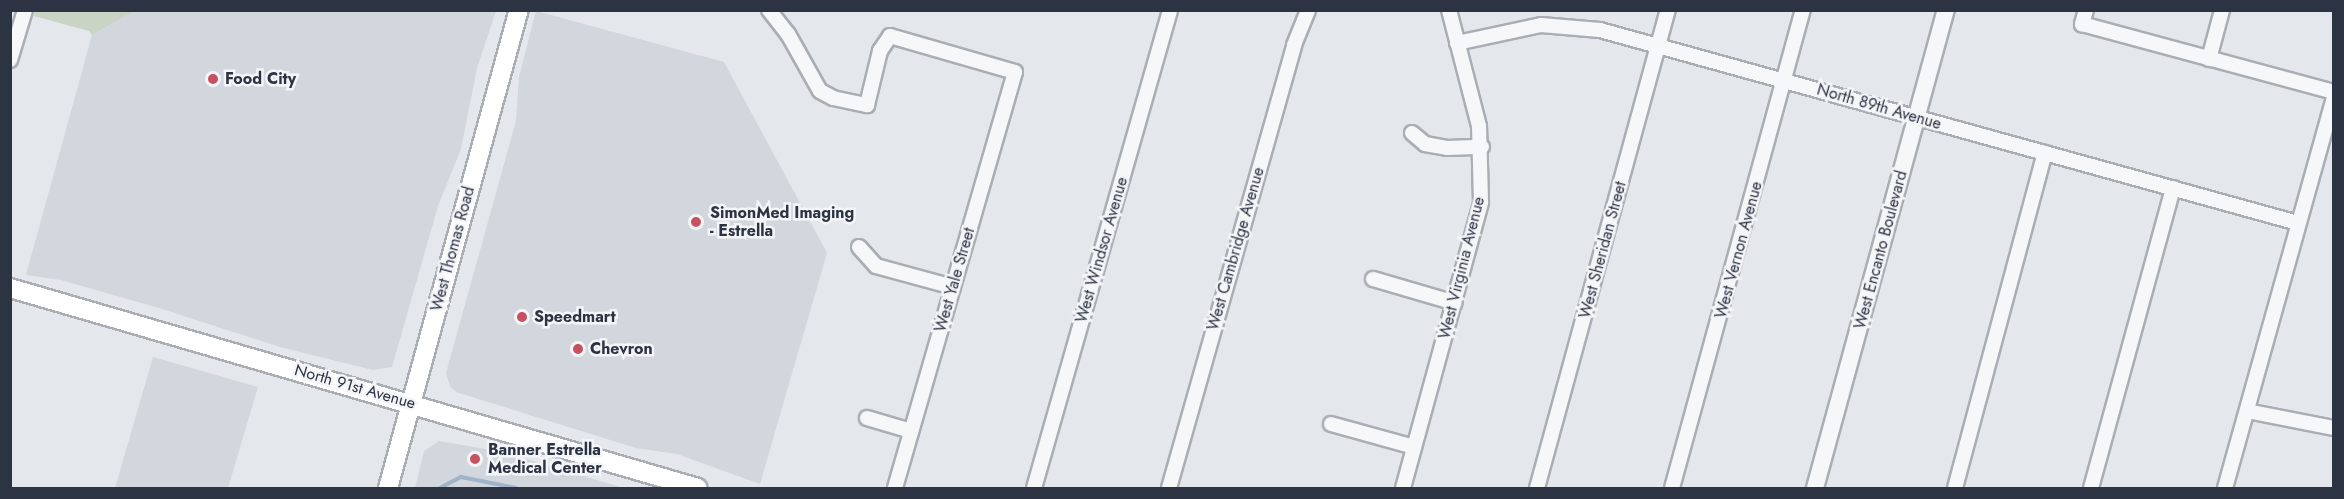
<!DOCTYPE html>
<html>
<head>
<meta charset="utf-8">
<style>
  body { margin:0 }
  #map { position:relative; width:2344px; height:499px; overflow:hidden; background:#e4e7eb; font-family:Jost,sans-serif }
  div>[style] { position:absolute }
  .built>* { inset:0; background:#d2d6dd }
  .green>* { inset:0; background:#c9d4c5 }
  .stream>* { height:4px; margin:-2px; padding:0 2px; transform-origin:2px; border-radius:2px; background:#a1b4c9 }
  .roads { filter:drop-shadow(2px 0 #a9aeb5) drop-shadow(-2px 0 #a9aeb5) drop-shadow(0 2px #a9aeb5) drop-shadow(0 -2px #a9aeb5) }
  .minor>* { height:14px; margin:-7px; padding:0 7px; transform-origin:7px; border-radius:7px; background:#f6f7f9 }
  .tertiary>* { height:16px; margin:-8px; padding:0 8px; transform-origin:8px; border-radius:8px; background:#f6f7f9 }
  .secondary>* { height:18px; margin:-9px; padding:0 9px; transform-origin:9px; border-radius:9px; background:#fff }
  .dots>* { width:16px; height:16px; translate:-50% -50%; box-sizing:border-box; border:3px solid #f4f5f8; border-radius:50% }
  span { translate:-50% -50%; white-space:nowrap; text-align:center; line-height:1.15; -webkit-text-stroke:5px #f4f5f8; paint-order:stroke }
  .poi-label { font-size:16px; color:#2c3443; font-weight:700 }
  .left { translate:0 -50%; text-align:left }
  .street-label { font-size:16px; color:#2c3443 }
  .frame { position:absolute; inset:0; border:12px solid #2c3443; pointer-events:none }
</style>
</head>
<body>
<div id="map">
  <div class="built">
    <i style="clip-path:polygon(135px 11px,496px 11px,477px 68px,461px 149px,438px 206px,392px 367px,373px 370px,280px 347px,159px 308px,61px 280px,26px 275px,92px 35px)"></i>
    <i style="clip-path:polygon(536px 11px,724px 62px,827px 253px,760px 484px,677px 454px,636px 448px,456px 392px,450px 386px,446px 373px,516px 121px,519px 77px)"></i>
    <i style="clip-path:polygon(153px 357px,258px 387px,228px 488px,115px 488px)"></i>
    <i style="clip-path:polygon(439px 441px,503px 452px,624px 488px,415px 488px,424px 451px)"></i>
  </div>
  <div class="green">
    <i style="clip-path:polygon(35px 11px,35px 10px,135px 11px,92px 35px,89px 31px,34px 16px)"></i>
  </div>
  <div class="stream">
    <i style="left:440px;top:488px;width:24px;rotate:-28deg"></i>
    <i style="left:461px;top:477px;width:56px;rotate:11.3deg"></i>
  </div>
  <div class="roads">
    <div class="minor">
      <i style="left:769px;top:10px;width:31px;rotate:52deg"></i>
      <i style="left:788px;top:34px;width:65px;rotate:60.7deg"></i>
      <i style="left:820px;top:91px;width:15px;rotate:28deg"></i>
      <i style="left:833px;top:98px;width:35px;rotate:12deg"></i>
      <i style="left:867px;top:105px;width:56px;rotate:-76.5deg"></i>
      <i style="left:880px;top:51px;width:18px;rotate:-56deg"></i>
      <i style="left:890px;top:36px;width:130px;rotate:16.1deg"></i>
      <i style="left:1015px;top:72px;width:433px;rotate:106.1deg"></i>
      <i style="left:2086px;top:10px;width:15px;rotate:106deg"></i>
      <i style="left:2082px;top:24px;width:261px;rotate:15.1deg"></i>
      <i style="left:1457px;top:43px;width:86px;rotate:-12.1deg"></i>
      <i style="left:1541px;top:25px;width:59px;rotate:4.8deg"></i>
      <i style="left:1600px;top:30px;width:724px;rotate:15.46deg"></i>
      <i style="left:2209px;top:59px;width:51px;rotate:-75.1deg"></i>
      <i style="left:10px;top:60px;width:52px;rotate:-73.3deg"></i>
      <i style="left:1412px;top:133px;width:17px;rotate:40deg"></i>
      <i style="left:1425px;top:144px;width:22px;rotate:10deg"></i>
      <i style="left:1447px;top:148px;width:35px;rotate:-2deg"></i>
      <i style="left:859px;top:247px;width:25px;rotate:48deg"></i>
      <i style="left:876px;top:266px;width:80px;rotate:15.3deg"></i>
      <i style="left:1373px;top:279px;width:85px;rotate:16.3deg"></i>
      <i style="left:2247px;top:411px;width:89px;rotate:11.1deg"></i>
      <i style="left:867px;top:418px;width:46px;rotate:16.5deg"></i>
      <i style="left:1331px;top:424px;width:86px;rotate:15.5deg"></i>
      <i style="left:1034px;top:488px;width:497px;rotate:-74.1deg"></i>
      <i style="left:1169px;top:488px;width:460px;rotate:-74.2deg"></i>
      <i style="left:1294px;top:45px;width:38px;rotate:-68deg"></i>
      <i style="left:1403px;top:488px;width:296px;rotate:-74.7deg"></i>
      <i style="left:1481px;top:202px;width:76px;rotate:-91.5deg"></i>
      <i style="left:1479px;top:126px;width:120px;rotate:-104.5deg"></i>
      <i style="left:1537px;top:488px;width:496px;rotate:-74.7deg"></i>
      <i style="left:1672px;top:488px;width:496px;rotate:-74.7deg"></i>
      <i style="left:1955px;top:488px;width:347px;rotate:-75deg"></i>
      <i style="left:2091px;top:488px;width:311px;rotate:-74.7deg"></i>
      <i style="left:2225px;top:488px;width:406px;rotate:-74.4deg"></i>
    </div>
    <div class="tertiary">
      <i style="left:1815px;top:488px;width:496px;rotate:-74.7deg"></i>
    </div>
    <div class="secondary">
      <i style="left:10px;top:288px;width:716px;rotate:16.21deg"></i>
      <i style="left:388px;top:488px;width:496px;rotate:-74.7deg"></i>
    </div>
  </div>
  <div class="dots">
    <i style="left:213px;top:79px;background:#c85161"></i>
    <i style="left:696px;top:222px;background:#c85161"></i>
    <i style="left:522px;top:317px;background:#c85161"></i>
    <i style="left:578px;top:349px;background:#c85161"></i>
    <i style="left:475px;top:459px;background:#c85161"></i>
  </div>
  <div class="poi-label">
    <span class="left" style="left:225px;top:79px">Food City</span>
    <span class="left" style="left:710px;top:222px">SimonMed Imaging<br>- Estrella</span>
    <span class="left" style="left:534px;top:317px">Speedmart</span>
    <span class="left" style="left:590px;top:349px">Chevron</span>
    <span class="left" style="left:488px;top:459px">Banner Estrella<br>Medical Center</span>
  </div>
  <div class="street-label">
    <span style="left:1879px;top:107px;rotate:16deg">North 89th Avenue</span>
    <span style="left:453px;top:249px;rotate:-75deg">West Thomas Road</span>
    <span style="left:1236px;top:249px;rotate:-74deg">West Cambridge Avenue</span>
    <span style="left:1102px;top:250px;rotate:-74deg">West Windsor Avenue</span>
    <span style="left:1603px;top:250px;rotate:-75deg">West Sheridan Street</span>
    <span style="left:1739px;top:250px;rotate:-75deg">West Vernon Avenue</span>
    <span style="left:1881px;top:250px;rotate:-75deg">West Encanto Boulevard</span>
    <span style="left:1462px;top:268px;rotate:-76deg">West Virginia Avenue</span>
    <span style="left:955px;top:280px;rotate:-74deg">West Yale Street</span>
    <span style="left:355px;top:387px;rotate:16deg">North 91st Avenue</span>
  </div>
  <div class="frame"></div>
</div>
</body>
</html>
